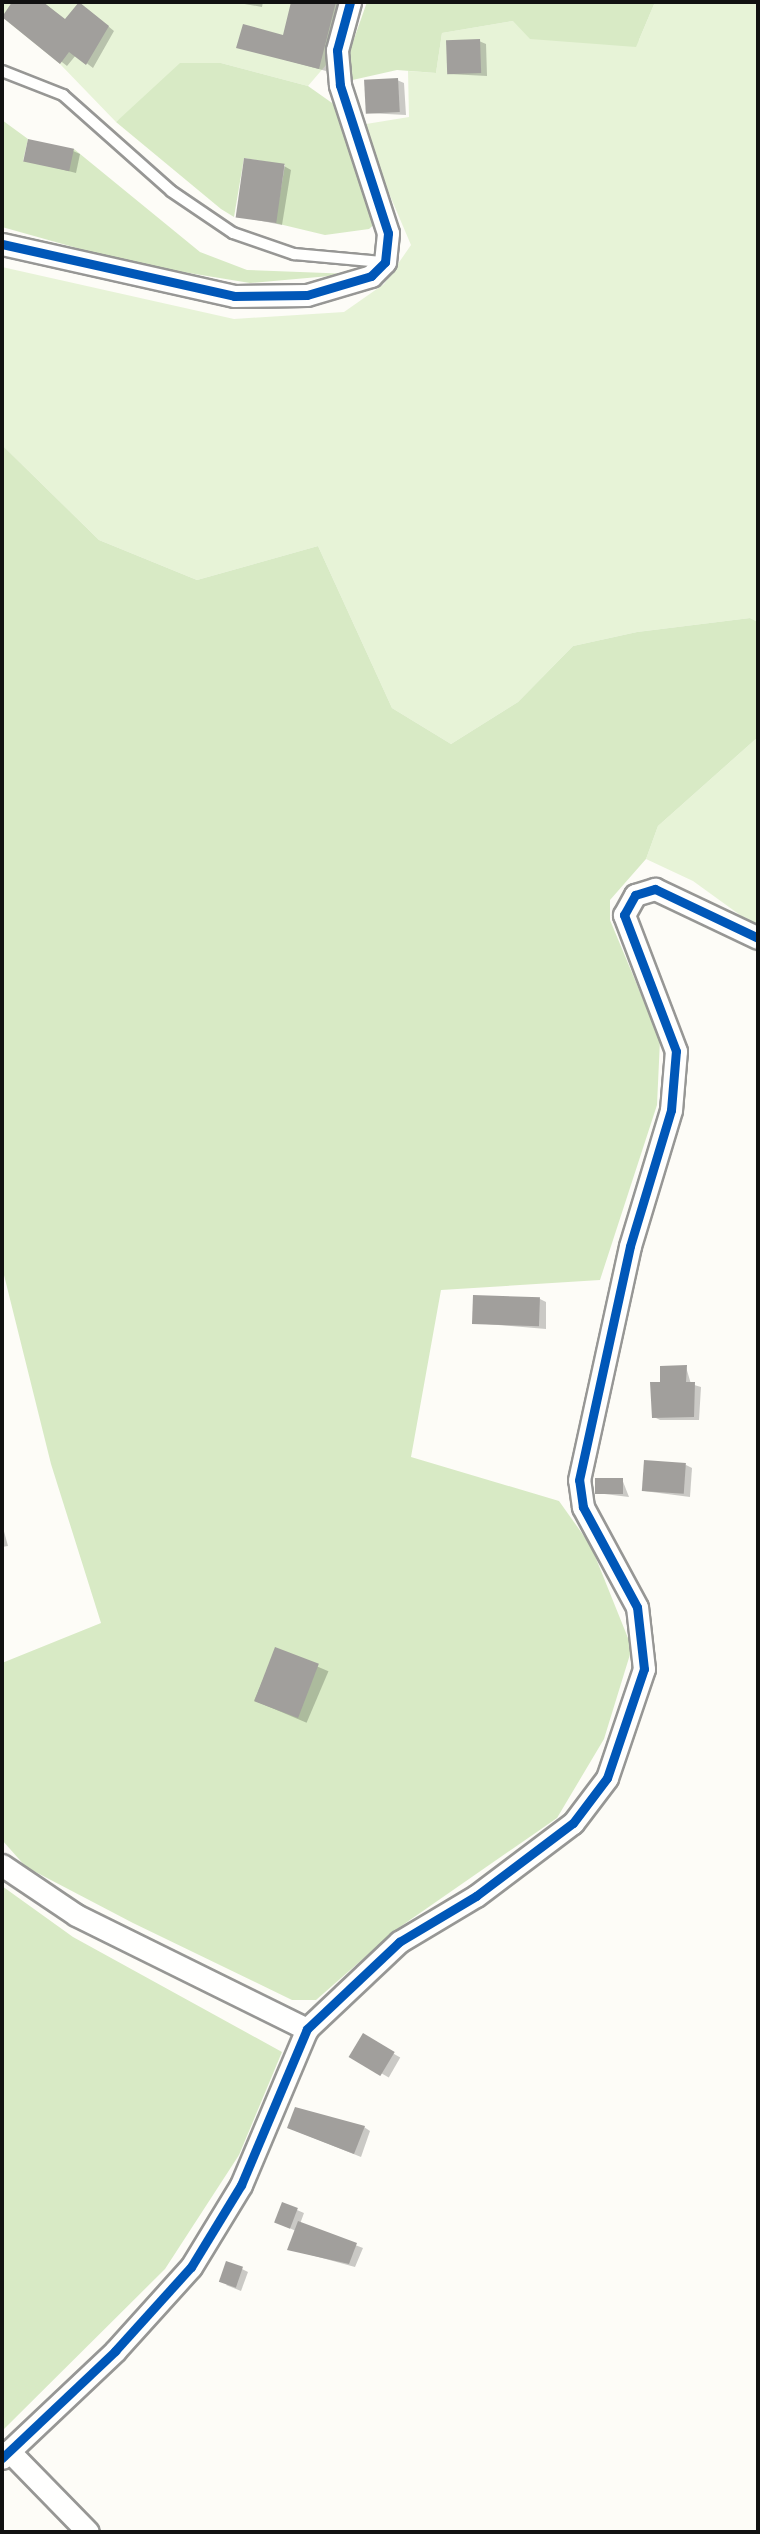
<!DOCTYPE html>
<html>
<head>
<meta charset="utf-8">
<style>
	body { margin:0 }
	#map { position:relative; width:760px; height:2534px; overflow:hidden; background:#fdfcf7; font-family:"IBM Plex Serif",serif }
	div>[style] { position:absolute }
	.green>* { inset:0; background:#e7f3d7 }
	.forest>* { inset:0; background:#d8eac5 }
	.shadow>* { inset:0; background:#0003; transform-origin:0 0 }
	.building>* { inset:0; background:#a19f9c; transform-origin:0 0 }
	.roads { filter:drop-shadow(2px 0 #979795) drop-shadow(-2px 0 #979795) drop-shadow(0 2px #979795) drop-shadow(0 -2px #979795) }
	.lane>* { height:10px; margin:-5px; padding:0 5px; transform-origin:5px; border-radius:5px; background:#fffffe }
	.street>* { height:21px; margin:-10.5px; padding:0 10.5px; transform-origin:10.5px; border-radius:10.5px; background:#fffffe }
	.cycleway>* { height:9px; margin:-4.5px; padding:0 4.5px; transform-origin:4.5px; border-radius:4.5px; background:#0057b8 }
	span { translate:-50% -50%; white-space:nowrap; text-align:center; line-height:1.15; -webkit-text-stroke:7px #fff; paint-order:stroke }
	.frame { position:absolute; inset:0; border:4px solid #111; pointer-events:none }
</style>
</head>
<body>
<div id="map">
	<div class="green">
		<div style="clip-path:polygon(2px 2px,344px 2px,326px 65px,308px 86px,221px 63px,144px 99px,116px 122px,60px 64px,2px 17px)"></div>
		<div style="clip-path:polygon(655px 2px,758px 2px,758px 622px,750px 618px,637px 632px,573px 646px,518px 702px,451px 744px,392px 708px,318px 546px,197px 580px,99px 540px,2px 445px,2px 267px,234px 319px,344px 312px,384px 284px,411px 245px,360px 125px,409px 117px,408px 71px,436px 73px,442px 33px,513px 21px,639px 40px)"></div>
		<div style="clip-path:polygon(758px 737px,758px 928px,693px 881px,646px 859px,658px 826px)"></div>
	</div>
	<div class="forest">
		<div style="clip-path:polygon(367px 2px,655px 2px,636px 47px,530px 39px,513px 21px,442px 33px,436px 73px,397px 70px,348px 81px,348px 56px)"></div>
		<div style="clip-path:polygon(180px 63px,221px 63px,308px 86px,342px 110px,379px 220px,369px 229px,325px 235px,275px 223px,285px 165px,244px 158px,234px 217px,221px 209px,116px 122px)"></div>
		<div style="clip-path:polygon(2px 120px,28px 139px,23px 161px,74px 149px,200px 252px,247px 270px,352px 274px,250px 283px,134px 264px,2px 227px)"></div>
		<div style="clip-path:polygon(2px 445px,99px 540px,197px 580px,318px 546px,392px 708px,451px 744px,518px 702px,573px 646px,637px 632px,750px 618px,758px 622px,758px 737px,658px 826px,646px 859px,610px 900px,610px 920px,660px 1040px,657px 1105px,600px 1280px,441px 1290px,411px 1457px,559px 1501px,591px 1546px,632px 1648px,604px 1739px,557px 1818px,397px 1929px,316px 2000px,292px 2000px,133px 1923px,26px 1867px,2px 1840px,2px 1663px,101px 1623px,51px 1464px,2px 1267px)"></div>
		<div style="clip-path:polygon(2px 1886px,73px 1937px,282px 2052px,239px 2155px,165px 2269px,2px 2431px)"></div>
	</div>
	<div class="shadow">
		<div style="clip-path:polygon(14px 2px,43px 2px,66px 21px,86px 8px,114px 31px,93px 68px,76px 55px,67px 66px,3px 16px)"></div>
		<div style="clip-path:polygon(233px 2px,263px 2px,262px 7px)"></div>
		<div style="clip-path:polygon(293px 2px,344px 2px,326px 71px,239px 47px,284px 37px)"></div>
		<div style="clip-path:polygon(479px 41px,486px 44px,487px 76px,449px 74px)"></div>
		<div style="clip-path:polygon(397px 80px,404px 83px,406px 115px,367px 113px)"></div>
		<div style="clip-path:polygon(73px 151px,80px 154px,76px 173px,25px 160px)"></div>
		<div style="clip-path:polygon(284px 166px,291px 170px,282px 225px,236px 216px)"></div>
		<div style="clip-path:polygon(540px 1299px,546px 1302px,546px 1329px,474px 1323px)"></div>
		<div style="clip-path:polygon(686px 1367px,691px 1384px,701px 1387px,699px 1420px,660px 1420px,654px 1417px)"></div>
		<div style="clip-path:polygon(686px 1465px,692px 1468px,690px 1497px,644px 1491px)"></div>
		<div style="clip-path:polygon(622px 1479px,629px 1497px,596px 1493px)"></div>
		<div style="clip-path:polygon(2px 1524px,8px 1546px,2px 1547px)"></div>
		<div style="left:276px;top:1649px;width:57px;height:56px;rotate:23deg"></div>
		<div style="left:363px;top:2036px;width:43px;height:23px;rotate:30deg"></div>
		<div style="clip-path:polygon(364px 2127px,370px 2131px,361px 2157px,296px 2131px)"></div>
		<div style="clip-path:polygon(283px 2204px,304px 2213px,300px 2224px,363px 2248px,355px 2267px,289px 2249px,296px 2231px,276px 2222px)"></div>
		<div style="clip-path:polygon(242px 2269px,248px 2272px,241px 2291px,226px 2285px)"></div>
	</div>
	<div class="building">
		<div style="clip-path:polygon(12px 2px,43px 2px,65px 19px,79px 2px,109px 26px,86px 65px,69px 52px,60px 64px,2px 17px)"></div>
		<div style="clip-path:polygon(291px 2px,336px 2px,319px 69px,236px 48px,243px 24px,283px 35px)"></div>
		<div style="left:480px;top:39px;width:34px;height:34px;rotate:88deg"></div>
		<div style="left:398px;top:78px;width:34px;height:34px;rotate:87deg"></div>
		<div style="left:28px;top:139px;width:47px;height:23px;rotate:12deg"></div>
		<div style="left:244px;top:158px;width:41px;height:60px;rotate:8deg"></div>
		<div style="left:473px;top:1295px;width:67px;height:29px;rotate:2deg"></div>
		<div style="clip-path:polygon(687px 1365px,686px 1382px,695px 1382px,694px 1417px,652px 1418px,650px 1382px,660px 1382px,660px 1366px)"></div>
		<div style="left:644px;top:1460px;width:42px;height:31px;rotate:4deg"></div>
		<div style="left:595px;top:1478px;width:28px;height:16px"></div>
		<div style="left:275px;top:1647px;width:47px;height:58px;rotate:21deg"></div>
		<div style="left:363px;top:2033px;width:37px;height:28px;rotate:31deg"></div>
		<div style="clip-path:polygon(295px 2107px,365px 2126px,354px 2154px,287px 2128px)"></div>
		<div style="left:282px;top:2202px;width:17px;height:22px;rotate:21deg"></div>
		<div style="clip-path:polygon(298px 2221px,357px 2243px,349px 2264px,287px 2250px)"></div>
		<div style="left:226px;top:2261px;width:18px;height:22px;rotate:19deg"></div>
	</div>
	<div class="roads">
		<div class="lane">
			<div style="left:2px;top:71px;width:66px;rotate:21.5deg"></div>
			<div style="left:63px;top:95px;width:144px;rotate:41.6deg"></div>
			<div style="left:171px;top:191px;width:75px;rotate:34.1deg"></div>
			<div style="left:233px;top:233px;width:65px;rotate:19deg"></div>
			<div style="left:294px;top:254px;width:88px;rotate:5.2deg"></div>
		</div>
		<div class="street">
			<div style="left:2px;top:244px;width:238px;rotate:12.6deg"></div>
			<div style="left:234px;top:296px;width:73px;rotate:-0.8deg"></div>
			<div style="left:307px;top:295px;width:67px;rotate:-16.5deg"></div>
			<div style="left:371px;top:276px;width:20px;rotate:-45deg"></div>
			<div style="left:385px;top:262px;width:29px;rotate:-84deg"></div>
			<div style="left:388px;top:233px;width:156px;rotate:-108deg"></div>
			<div style="left:340px;top:85px;width:35px;rotate:-95deg"></div>
			<div style="left:337px;top:50px;width:50px;rotate:-74.8deg"></div>
			<div style="left:2px;top:1865px;width:89px;rotate:34deg"></div>
			<div style="left:76px;top:1915px;width:258px;rotate:26.3deg"></div>
			<div style="left:9px;top:2451px;width:113px;rotate:45.7deg"></div>
			<div style="left:2px;top:2458px;width:156px;rotate:-43.4deg"></div>
			<div style="left:115px;top:2351px;width:113px;rotate:-47.9deg"></div>
			<div style="left:191px;top:2267px;width:96px;rotate:-58.6deg"></div>
			<div style="left:241px;top:2185px;width:169px;rotate:-67.1deg"></div>
			<div style="left:307px;top:2029px;width:127px;rotate:-43.4deg"></div>
			<div style="left:399px;top:1942px;width:90px;rotate:-30.9deg"></div>
			<div style="left:476px;top:1896px;width:121px;rotate:-37deg"></div>
			<div style="left:573px;top:1823px;width:56px;rotate:-52.9deg"></div>
			<div style="left:607px;top:1778px;width:115px;rotate:-71.3deg"></div>
			<div style="left:644px;top:1669px;width:62px;rotate:-96.4deg"></div>
			<div style="left:637px;top:1607px;width:114px;rotate:-118.4deg"></div>
			<div style="left:583px;top:1507px;width:27px;rotate:-98deg"></div>
			<div style="left:579px;top:1480px;width:239px;rotate:-77.7deg"></div>
			<div style="left:630px;top:1246px;width:142px;rotate:-73.2deg"></div>
			<div style="left:671px;top:1110px;width:59px;rotate:-85.2deg"></div>
			<div style="left:676px;top:1051px;width:146px;rotate:-110.9deg"></div>
			<div style="left:624px;top:915px;width:23px;rotate:-61deg"></div>
			<div style="left:635px;top:895px;width:21px;rotate:-17deg"></div>
			<div style="left:655px;top:889px;width:114px;rotate:25.4deg"></div>
		</div>
	</div>
	<div class="cycleway">
		<div style="left:2px;top:244px;width:238px;rotate:12.6deg"></div>
		<div style="left:234px;top:296px;width:73px;rotate:-0.8deg"></div>
		<div style="left:307px;top:295px;width:67px;rotate:-16.5deg"></div>
		<div style="left:371px;top:276px;width:20px;rotate:-45deg"></div>
		<div style="left:385px;top:262px;width:29px;rotate:-84deg"></div>
		<div style="left:388px;top:233px;width:156px;rotate:-108deg"></div>
		<div style="left:340px;top:85px;width:35px;rotate:-95deg"></div>
		<div style="left:337px;top:50px;width:50px;rotate:-74.8deg"></div>
		<div style="left:2px;top:2458px;width:156px;rotate:-43.4deg"></div>
		<div style="left:115px;top:2351px;width:113px;rotate:-47.9deg"></div>
		<div style="left:191px;top:2267px;width:96px;rotate:-58.6deg"></div>
		<div style="left:241px;top:2185px;width:169px;rotate:-67.1deg"></div>
		<div style="left:307px;top:2029px;width:127px;rotate:-43.4deg"></div>
		<div style="left:399px;top:1942px;width:90px;rotate:-30.9deg"></div>
		<div style="left:476px;top:1896px;width:121px;rotate:-37deg"></div>
		<div style="left:573px;top:1823px;width:56px;rotate:-52.9deg"></div>
		<div style="left:607px;top:1778px;width:115px;rotate:-71.3deg"></div>
		<div style="left:644px;top:1669px;width:62px;rotate:-96.4deg"></div>
		<div style="left:637px;top:1607px;width:114px;rotate:-118.4deg"></div>
		<div style="left:583px;top:1507px;width:27px;rotate:-98deg"></div>
		<div style="left:579px;top:1480px;width:239px;rotate:-77.7deg"></div>
		<div style="left:630px;top:1246px;width:142px;rotate:-73.2deg"></div>
		<div style="left:671px;top:1110px;width:59px;rotate:-85.2deg"></div>
		<div style="left:676px;top:1051px;width:146px;rotate:-110.9deg"></div>
		<div style="left:624px;top:915px;width:23px;rotate:-61deg"></div>
		<div style="left:635px;top:895px;width:21px;rotate:-17deg"></div>
		<div style="left:655px;top:889px;width:114px;rotate:25.4deg"></div>
	</div>
	<div class="frame"></div>
</div>
</body>
</html>
